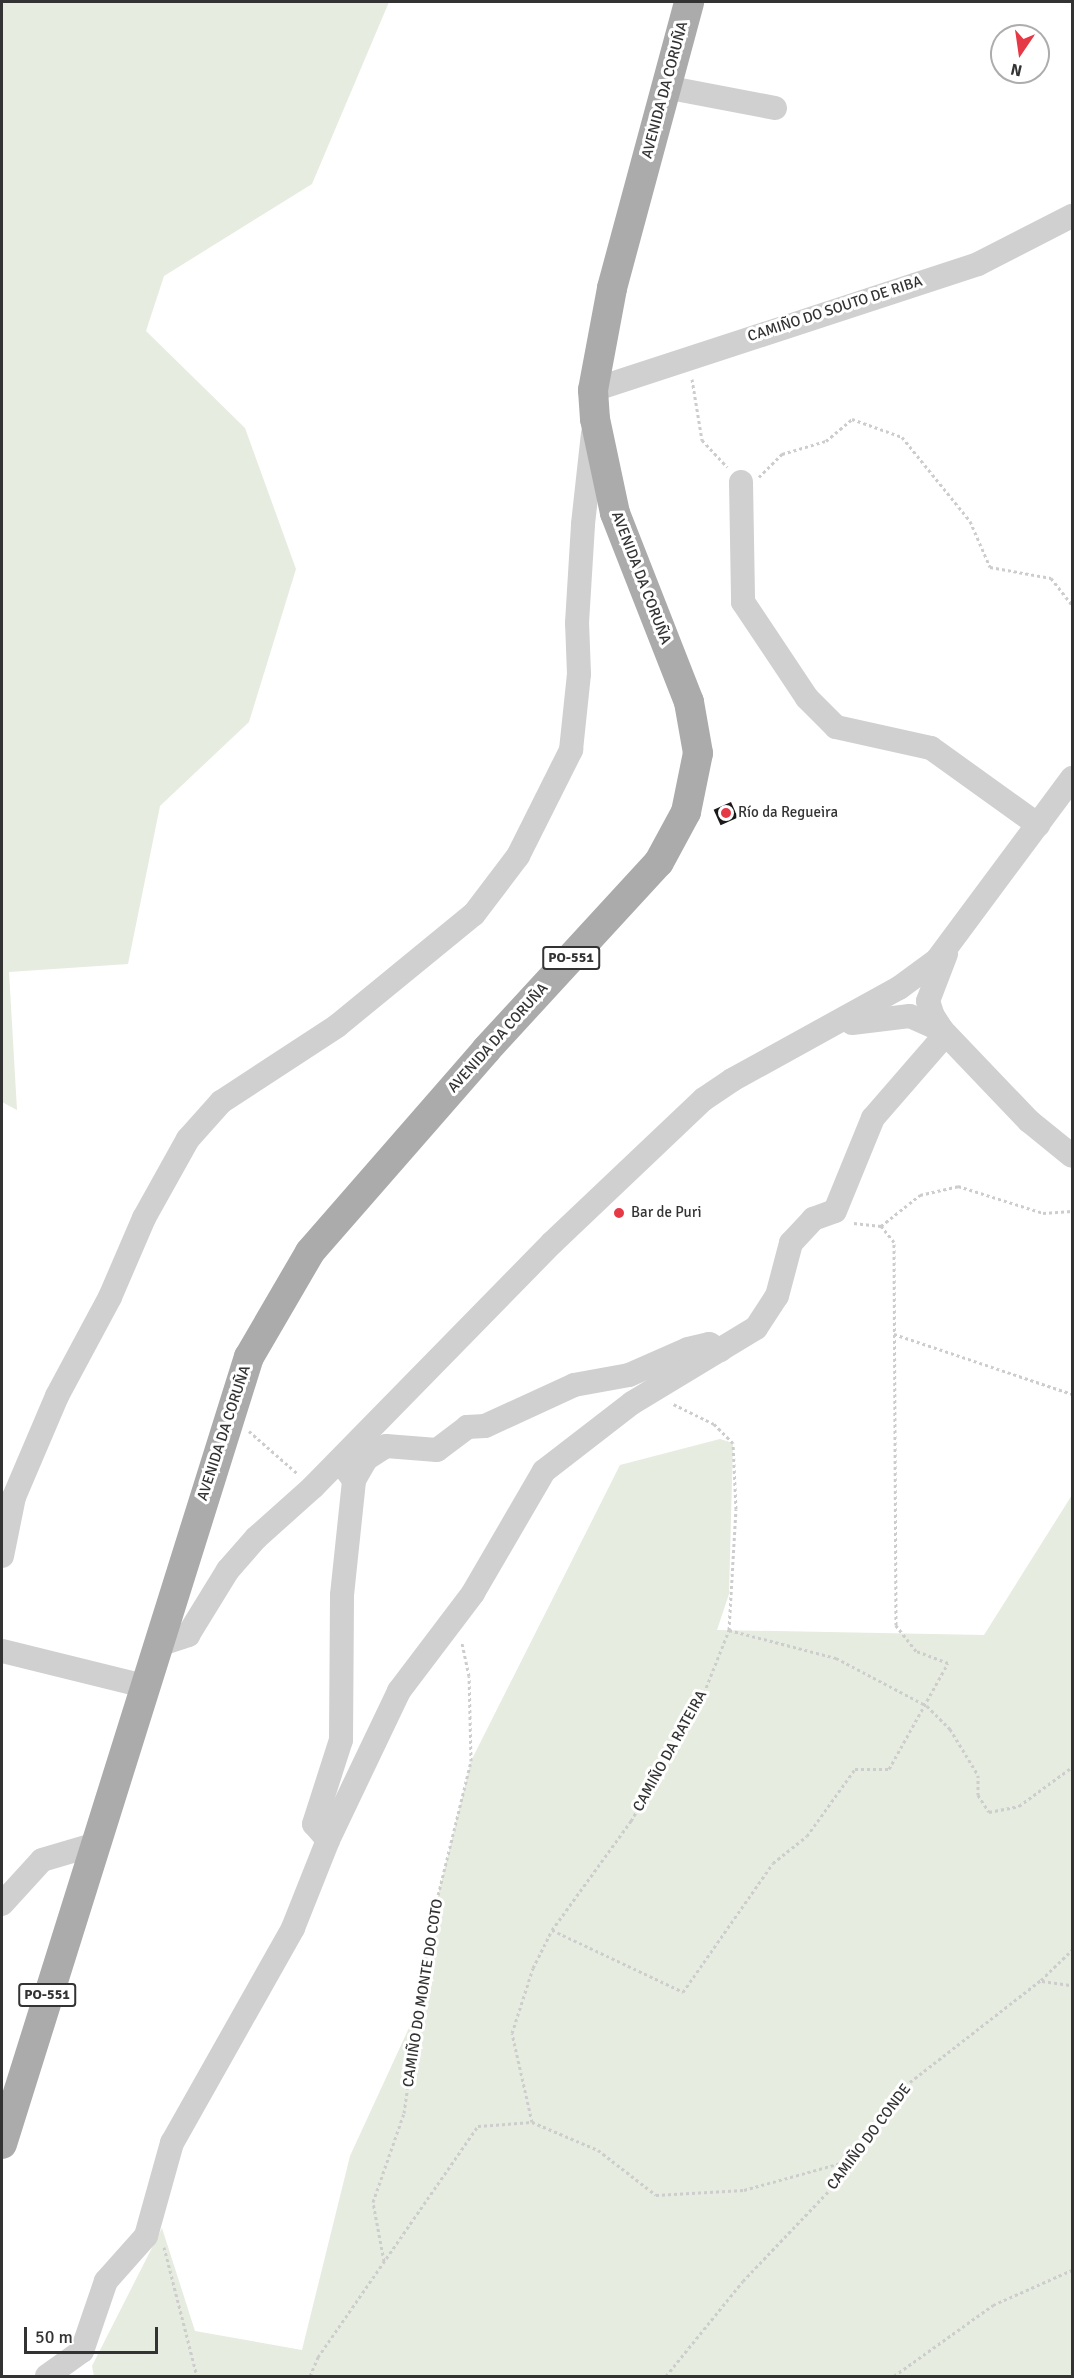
<!DOCTYPE html>
<html>
<head>
<meta charset="utf-8">
<style>
	body { margin:0 }
	#map { position:relative; width:1074px; height:2378px; overflow:hidden; background:#fff; font-family:Signika,sans-serif }
	div>[style] { position:absolute }
	.green>* { inset:0; background:#e6ecdf }
	.building>* { inset:0; background:#1a1a1a; transform-origin:0 0 }
	.path>* { height:3px; margin-top:-1.5px; transform-origin:0; background:repeating-linear-gradient(90deg,#cdcdcd 0 3px,transparent 0 6px) }
	.minor>* { height:24px; margin:-12px; padding:0 12px; transform-origin:12px; border-radius:12px; background:#d0d0d0 }
	.major>* { height:30px; margin:-15px; padding:0 15px; transform-origin:15px; border-radius:15px; background:#ababab }
	.dots>* { width:16px; height:16px; translate:-50% -50%; box-sizing:border-box; border:3px solid #fff; border-radius:50% }
	span { translate:-50% -50%; white-space:nowrap; text-align:center; line-height:1.15; -webkit-text-stroke:6px #fff; paint-order:stroke }
	.shield-label span { padding:2px 4px; background:#fff; border:2px solid; border-radius:4px; -webkit-text-stroke-width:0 }
	.shield-label { font-size:14px; color:#333; font-weight:700 }
	.street-label { font-size:15px; color:#333 }
	.poi-label { font-size:15px; color:#333 }
	.left { translate:0 -50%; text-align:left }
	.frame { position:absolute; inset:0; border:3px solid #333; pointer-events:none }
	.north { position:absolute; left:990px; top:24px; width:60px; height:60px; box-sizing:border-box; background:#fff; border:2px solid #adadad; border-radius:50%; rotate:193deg; font-size:16px; font-weight:700; line-height:24px; text-align:center; color:#333 }
	.north::after { content:''; display:block; margin:auto; width:21px; height:27px; background:#e63946; clip-path:polygon(50% 0,100% 100%,50% 72%,0 100%) }
	.scale { position:absolute; left:24px; top:2327px; width:134px; height:27px; box-sizing:border-box; border:3px solid #333; border-top:0; padding-left:8px; font-size:18px; line-height:21px; white-space:nowrap; color:#333; -webkit-text-stroke:4px #fff; paint-order:stroke }
</style>
</head>
<body>
<div id="map">
	<div class="green">
		<div style="clip-path:polygon(2px 2px,389px 2px,312px 184px,164px 276px,146px 331px,245px 428px,296px 569px,249px 722px,160px 806px,128px 964px,9px 972px,17px 1110px,2px 1102px)"></div>
		<div style="clip-path:polygon(720px 1439px,733px 1443px,729px 1594px,717px 1630px,984px 1635px,1072px 1495px,1072px 2376px,94px 2376px,92px 2366px,162px 2228px,195px 2331px,302px 2350px,350px 2156px,420px 2004px,431px 1924px,471px 1761px,620px 1465px)"></div>
	</div>
	<div class="building">
		<div style="left:731px;top:802px;width:17px;height:19px;rotate:66deg"></div>
	</div>
	<div class="path">
		<div style="left:692px;top:379px;width:62px;rotate:80.7deg"></div>
		<div style="left:702px;top:440px;width:37px;rotate:47deg"></div>
		<div style="left:759px;top:477px;width:33px;rotate:-45deg"></div>
		<div style="left:782px;top:454px;width:46px;rotate:-16.5deg"></div>
		<div style="left:826px;top:441px;width:34px;rotate:-40deg"></div>
		<div style="left:852px;top:419px;width:53px;rotate:19.8deg"></div>
		<div style="left:902px;top:437px;width:108px;rotate:51deg"></div>
		<div style="left:970px;top:521px;width:50px;rotate:66.5deg"></div>
		<div style="left:990px;top:567px;width:62px;rotate:10.2deg"></div>
		<div style="left:1051px;top:578px;width:34px;rotate:52deg"></div>
		<div style="left:881px;top:1226px;width:50px;rotate:-38.5deg"></div>
		<div style="left:920px;top:1195px;width:39px;rotate:-13deg"></div>
		<div style="left:958px;top:1186px;width:89px;rotate:17.6deg"></div>
		<div style="left:1043px;top:1213px;width:29px;rotate:-4deg"></div>
		<div style="left:894px;top:1334px;width:188px;rotate:18.6deg"></div>
		<div style="left:249px;top:1431px;width:65px;rotate:41.3deg"></div>
		<div style="left:729px;top:1630px;width:111px;rotate:14.7deg"></div>
		<div style="left:836px;top:1658px;width:103px;rotate:27.8deg"></div>
		<div style="left:927px;top:1706px;width:33px;rotate:45deg"></div>
		<div style="left:950px;top:1729px;width:54px;rotate:58.7deg"></div>
		<div style="left:978px;top:1775px;width:20px;rotate:90deg"></div>
		<div style="left:978px;top:1795px;width:20px;rotate:57deg"></div>
		<div style="left:989px;top:1812px;width:31px;rotate:-11deg"></div>
		<div style="left:1019px;top:1806px;width:66px;rotate:-36.3deg"></div>
		<div style="left:552px;top:1930px;width:145px;rotate:25.3deg"></div>
		<div style="left:683px;top:1992px;width:157px;rotate:-55.1deg"></div>
		<div style="left:773px;top:1863px;width:43px;rotate:-38.5deg"></div>
		<div style="left:807px;top:1836px;width:82px;rotate:-54.4deg"></div>
		<div style="left:855px;top:1769px;width:34px"></div>
		<div style="left:889px;top:1769px;width:121px;rotate:-60.9deg"></div>
		<div style="left:948px;top:1663px;width:34px;rotate:-159deg"></div>
		<div style="left:916px;top:1651px;width:33px;rotate:-128deg"></div>
		<div style="left:896px;top:1625px;width:383px;rotate:-90.3deg"></div>
		<div style="left:894px;top:1242px;width:21px;rotate:-129deg"></div>
		<div style="left:881px;top:1226px;width:30px;rotate:-174deg"></div>
		<div style="left:1042px;top:1981px;width:30px;rotate:8deg"></div>
		<div style="left:532px;top:2122px;width:91px;rotate:-102.7deg"></div>
		<div style="left:512px;top:2033px;width:68px;rotate:-72.1deg"></div>
		<div style="left:533px;top:1968px;width:42px;rotate:-63.4deg"></div>
		<div style="left:552px;top:1930px;width:135px;rotate:-54.1deg"></div>
		<div style="left:631px;top:1821px;width:147px;rotate:-60.3deg"></div>
		<div style="left:704px;top:1693px;width:68px;rotate:-68.4deg"></div>
		<div style="left:729px;top:1630px;width:121px;rotate:-86.7deg"></div>
		<div style="left:736px;top:1509px;width:66px;rotate:-92.6deg"></div>
		<div style="left:733px;top:1443px;width:27px;rotate:-135deg"></div>
		<div style="left:714px;top:1424px;width:48px;rotate:-154deg"></div>
		<div style="left:164px;top:2247px;width:133px;rotate:75.7deg"></div>
		<div style="left:384px;top:2261px;width:60px;rotate:-100.6deg"></div>
		<div style="left:373px;top:2202px;width:94px;rotate:-70.8deg"></div>
		<div style="left:404px;top:2113px;width:191px;rotate:-81.9deg"></div>
		<div style="left:431px;top:1924px;width:168px;rotate:-76.2deg"></div>
		<div style="left:471px;top:1761px;width:85px;rotate:-91.3deg"></div>
		<div style="left:469px;top:1676px;width:34px;rotate:-102deg"></div>
		<div style="left:310px;top:2376px;width:21px;rotate:-67deg"></div>
		<div style="left:318px;top:2357px;width:281px;rotate:-55.3deg"></div>
		<div style="left:478px;top:2126px;width:54px;rotate:-4.2deg"></div>
		<div style="left:532px;top:2122px;width:72px;rotate:23deg"></div>
		<div style="left:598px;top:2150px;width:73px;rotate:37.8deg"></div>
		<div style="left:656px;top:2195px;width:88px;rotate:-3.3deg"></div>
		<div style="left:744px;top:2190px;width:115px;rotate:-15.6deg"></div>
		<div style="left:666px;top:2376px;width:122px;rotate:-51deg"></div>
		<div style="left:743px;top:2281px;width:141px;rotate:-46.4deg"></div>
		<div style="left:840px;top:2179px;width:120px;rotate:-54.2deg"></div>
		<div style="left:910px;top:2082px;width:166px;rotate:-37.9deg"></div>
		<div style="left:1041px;top:1980px;width:43px;rotate:-44.1deg"></div>
		<div style="left:894px;top:2376px;width:122px;rotate:-35.6deg"></div>
		<div style="left:993px;top:2305px;width:86px;rotate:-23.9deg"></div>
	</div>
	<div class="minor">
		<div style="left:665px;top:87px;width:112px;rotate:10.8deg"></div>
		<div style="left:593px;top:390px;width:405px;rotate:-18.1deg"></div>
		<div style="left:978px;top:264px;width:106px;rotate:-27.1deg"></div>
		<div style="left:741px;top:482px;width:120px;rotate:89deg"></div>
		<div style="left:743px;top:602px;width:115px;rotate:56.3deg"></div>
		<div style="left:807px;top:698px;width:41px;rotate:45deg"></div>
		<div style="left:836px;top:727px;width:97px;rotate:12.5deg"></div>
		<div style="left:931px;top:748px;width:132px;rotate:35.7deg"></div>
		<div style="left:946px;top:954px;width:50px;rotate:111deg"></div>
		<div style="left:928px;top:1001px;width:16px;rotate:72deg"></div>
		<div style="left:933px;top:1016px;width:17px;rotate:57deg"></div>
		<div style="left:942px;top:1030px;width:126px;rotate:46.3deg"></div>
		<div style="left:1029px;top:1121px;width:55px;rotate:39.1deg"></div>
		<div style="left:852px;top:1023px;width:58px;rotate:-6.9deg"></div>
		<div style="left:910px;top:1016px;width:35px;rotate:24deg"></div>
		<div style="left:354px;top:1480px;width:24px;rotate:-60deg"></div>
		<div style="left:366px;top:1459px;width:24px;rotate:-33deg"></div>
		<div style="left:386px;top:1446px;width:51px;rotate:4.5deg"></div>
		<div style="left:437px;top:1450px;width:38px;rotate:-37deg"></div>
		<div style="left:467px;top:1427px;width:18px;rotate:-3deg"></div>
		<div style="left:485px;top:1426px;width:98px;rotate:-24.7deg"></div>
		<div style="left:574px;top:1385px;width:56px;rotate:-10.3deg"></div>
		<div style="left:629px;top:1375px;width:64px;rotate:-23.8deg"></div>
		<div style="left:688px;top:1349px;width:22px;rotate:-13deg"></div>
		<div style="left:709px;top:1344px;width:13px;rotate:29deg"></div>
		<div style="left:2px;top:1556px;width:60px;rotate:-78.5deg"></div>
		<div style="left:14px;top:1497px;width:110px;rotate:-66.9deg"></div>
		<div style="left:57px;top:1396px;width:112px;rotate:-61.8deg"></div>
		<div style="left:110px;top:1297px;width:86px;rotate:-66.7deg"></div>
		<div style="left:144px;top:1218px;width:90px;rotate:-60.9deg"></div>
		<div style="left:188px;top:1139px;width:50px;rotate:-48.3deg"></div>
		<div style="left:221px;top:1102px;width:139px;rotate:-33.2deg"></div>
		<div style="left:337px;top:1026px;width:177px;rotate:-39.3deg"></div>
		<div style="left:474px;top:914px;width:73px;rotate:-52.8deg"></div>
		<div style="left:518px;top:856px;width:119px;rotate:-63.4deg"></div>
		<div style="left:571px;top:750px;width:76px;rotate:-84deg"></div>
		<div style="left:579px;top:674px;width:51px;rotate:-92.2deg"></div>
		<div style="left:577px;top:623px;width:99px;rotate:-86.5deg"></div>
		<div style="left:583px;top:524px;width:91px;rotate:-83.7deg"></div>
		<div style="left:158px;top:1645px;width:32px;rotate:-18deg"></div>
		<div style="left:188px;top:1635px;width:76px;rotate:-58.4deg"></div>
		<div style="left:228px;top:1570px;width:43px;rotate:-48.8deg"></div>
		<div style="left:256px;top:1538px;width:76px;rotate:-41.8deg"></div>
		<div style="left:313px;top:1487px;width:342px;rotate:-45.6deg"></div>
		<div style="left:552px;top:1243px;width:209px;rotate:-43.5deg"></div>
		<div style="left:704px;top:1099px;width:34px;rotate:-34deg"></div>
		<div style="left:732px;top:1080px;width:191px;rotate:-28.9deg"></div>
		<div style="left:899px;top:988px;width:47px;rotate:-36.4deg"></div>
		<div style="left:937px;top:960px;width:227px;rotate:-53.4deg"></div>
		<div style="left:2px;top:1651px;width:147px;rotate:13.8deg"></div>
		<div style="left:328px;top:1840px;width:21px;rotate:-131deg"></div>
		<div style="left:314px;top:1824px;width:88px;rotate:-72.2deg"></div>
		<div style="left:341px;top:1740px;width:145px;rotate:-89.6deg"></div>
		<div style="left:342px;top:1595px;width:116px;rotate:-84deg"></div>
		<div style="left:354px;top:1480px;width:15px;rotate:-127deg"></div>
		<div style="left:2px;top:1904px;width:59px;rotate:-47.7deg"></div>
		<div style="left:42px;top:1860px;width:53px;rotate:-16.4deg"></div>
		<div style="left:47px;top:2376px;width:43px;rotate:-35.5deg"></div>
		<div style="left:82px;top:2351px;width:74px;rotate:-71.1deg"></div>
		<div style="left:106px;top:2281px;width:60px;rotate:-48.4deg"></div>
		<div style="left:146px;top:2236px;width:97px;rotate:-74.4deg"></div>
		<div style="left:172px;top:2143px;width:247px;rotate:-60.6deg"></div>
		<div style="left:293px;top:1928px;width:95px;rotate:-68.3deg"></div>
		<div style="left:328px;top:1840px;width:165px;rotate:-64.5deg"></div>
		<div style="left:399px;top:1691px;width:123px;rotate:-52.9deg"></div>
		<div style="left:473px;top:1593px;width:141px;rotate:-59.8deg"></div>
		<div style="left:544px;top:1471px;width:111px;rotate:-37.7deg"></div>
		<div style="left:632px;top:1403px;width:145px;rotate:-31.2deg"></div>
		<div style="left:756px;top:1328px;width:38px;rotate:-57deg"></div>
		<div style="left:777px;top:1296px;width:55px;rotate:-75.2deg"></div>
		<div style="left:791px;top:1243px;width:33px;rotate:-47deg"></div>
		<div style="left:813px;top:1219px;width:23px;rotate:-20deg"></div>
		<div style="left:835px;top:1211px;width:100px;rotate:-67.8deg"></div>
		<div style="left:873px;top:1118px;width:111px;rotate:-49deg"></div>
	</div>
	<div class="major">
		<div style="left:2px;top:2144px;width:825px;rotate:-72.58deg"></div>
		<div style="left:249px;top:1357px;width:121px;rotate:-59.8deg"></div>
		<div style="left:310px;top:1252px;width:268px;rotate:-48.9deg"></div>
		<div style="left:486px;top:1050px;width:255px;rotate:-47.4deg"></div>
		<div style="left:659px;top:862px;width:57px;rotate:-61.6deg"></div>
		<div style="left:686px;top:812px;width:60px;rotate:-78.5deg"></div>
		<div style="left:698px;top:753px;width:52px;rotate:-100deg"></div>
		<div style="left:689px;top:702px;width:203px;rotate:-111.4deg"></div>
		<div style="left:615px;top:513px;width:96px;rotate:-102deg"></div>
		<div style="left:595px;top:419px;width:29px;rotate:-94deg"></div>
		<div style="left:593px;top:390px;width:104px;rotate:-79.4deg"></div>
		<div style="left:612px;top:288px;width:296px;rotate:-74.9deg"></div>
	</div>
	<div class="dots">
		<div style="left:726px;top:813px;background:#e63946"></div>
		<div style="left:619px;top:1213px;background:#e63946"></div>
	</div>
	<div class="shield-label">
		<span style="left:571px;top:958px">PO-551</span>
		<span style="left:47px;top:1995px">PO-551</span>
	</div>
	<div class="street-label">
		<span style="left:665px;top:90px;rotate:-75deg">AVENIDA DA CORUÑA</span>
		<span style="left:835px;top:309px;rotate:-18deg">CAMIÑO DO SOUTO DE RIBA</span>
		<span style="left:641px;top:578px;rotate:69deg">AVENIDA DA CORUÑA</span>
		<span style="left:498px;top:1038px;rotate:-48deg">AVENIDA DA CORUÑA</span>
		<span style="left:224px;top:1433px;rotate:-72deg">AVENIDA DA CORUÑA</span>
		<span style="left:670px;top:1751px;rotate:-61deg">CAMIÑO DA RATEIRA</span>
		<span style="left:423px;top:1993px;rotate:-81deg">CAMIÑO DO MONTE DO COTO</span>
		<span style="left:869px;top:2137px;rotate:-53deg">CAMIÑO DO CONDE</span>
	</div>
	<div class="poi-label">
		<span class="left" style="left:738px;top:813px">Río da Regueira</span>
		<span class="left" style="left:631px;top:1213px">Bar de Puri</span>
	</div>
	<div class="frame"></div>
	<div class="north">N</div>
	<div class="scale">50 m</div>
</div>
</body>
</html>
